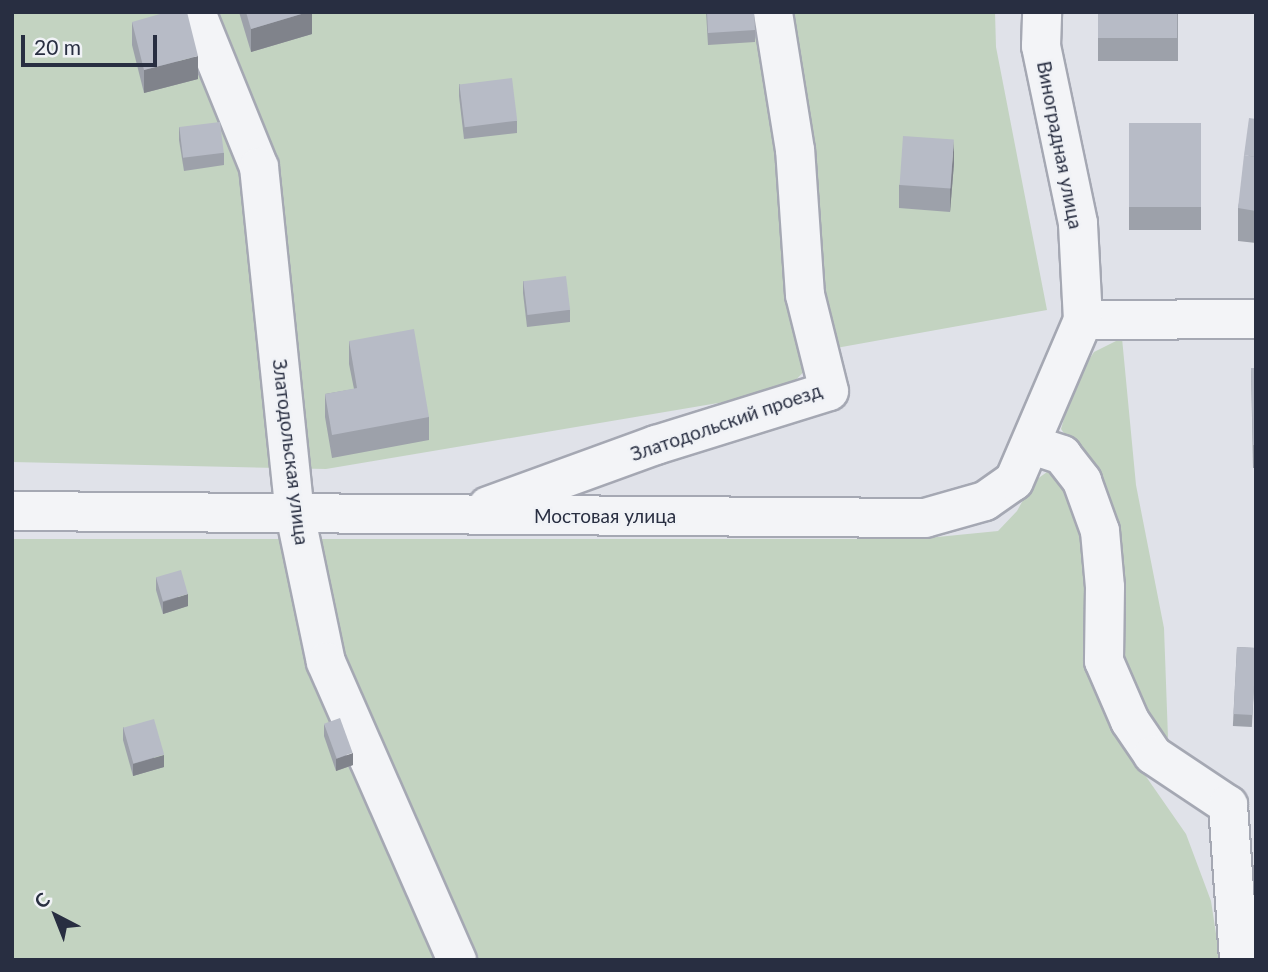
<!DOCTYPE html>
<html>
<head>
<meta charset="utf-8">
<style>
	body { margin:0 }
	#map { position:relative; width:1268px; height:972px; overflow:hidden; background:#e0e2e9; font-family:Lato,sans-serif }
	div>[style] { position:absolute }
	.green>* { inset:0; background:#c3d3c1 }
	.roads { filter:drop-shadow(2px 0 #a5a8b3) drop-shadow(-2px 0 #a5a8b3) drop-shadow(0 2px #a5a8b3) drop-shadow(0 -2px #a5a8b3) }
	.minor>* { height:38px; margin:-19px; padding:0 19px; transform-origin:19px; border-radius:19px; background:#f3f4f7 }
	.wall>* { inset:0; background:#9da1aa; transform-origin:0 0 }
	.shaded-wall>* { inset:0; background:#80838b }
	.building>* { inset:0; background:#b7bbc6; transform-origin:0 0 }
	span { translate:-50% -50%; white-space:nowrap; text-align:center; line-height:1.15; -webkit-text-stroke:5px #f0f2f6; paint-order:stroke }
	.street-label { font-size:19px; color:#282e41 }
	.frame { position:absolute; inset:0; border:14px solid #282e41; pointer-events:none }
	.north { position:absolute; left:21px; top:881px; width:70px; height:70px; -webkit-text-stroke:5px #f0f2f6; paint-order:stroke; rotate:318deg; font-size:19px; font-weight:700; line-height:28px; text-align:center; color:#282e41 }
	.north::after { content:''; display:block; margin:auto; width:24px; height:32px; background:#282e41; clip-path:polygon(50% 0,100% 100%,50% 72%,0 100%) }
	.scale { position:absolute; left:21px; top:35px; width:136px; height:32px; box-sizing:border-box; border:4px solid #282e41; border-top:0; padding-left:9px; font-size:21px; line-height:24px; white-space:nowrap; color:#282e41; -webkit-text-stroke:5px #f0f2f6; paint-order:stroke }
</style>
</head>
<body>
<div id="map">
	<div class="green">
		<div style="clip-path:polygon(12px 12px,995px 12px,996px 47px,1047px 310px,825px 350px,784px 392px,326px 469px,12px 462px)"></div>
		<div style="clip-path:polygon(1122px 338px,1136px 485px,1164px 628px,1168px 738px,1146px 716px,1115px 653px,1071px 443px,1061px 429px,1075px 381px,1094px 352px)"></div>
		<div style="clip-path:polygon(1047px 472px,1065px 478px,1090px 528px,1092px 660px,1113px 729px,1186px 834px,1211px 901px,1220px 960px,12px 960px,12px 539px,917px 539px,998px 531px,1017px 511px,1033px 482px)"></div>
	</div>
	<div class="roads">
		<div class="minor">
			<div style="left:196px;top:12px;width:167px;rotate:67.9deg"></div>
			<div style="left:259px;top:167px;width:349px;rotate:84.1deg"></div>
			<div style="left:295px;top:514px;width:151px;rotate:78.2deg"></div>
			<div style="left:326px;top:662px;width:326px;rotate:66.3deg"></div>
			<div style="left:1083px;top:320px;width:173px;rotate:-0.3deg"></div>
			<div style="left:1032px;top:445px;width:32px;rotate:18deg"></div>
			<div style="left:1062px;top:455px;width:33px;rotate:52deg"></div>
			<div style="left:1082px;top:481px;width:53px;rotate:70.2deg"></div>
			<div style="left:1100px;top:531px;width:56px;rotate:84.9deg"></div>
			<div style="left:1105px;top:587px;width:74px;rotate:90.8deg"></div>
			<div style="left:1104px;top:661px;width:65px;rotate:66.6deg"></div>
			<div style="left:1130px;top:721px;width:41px;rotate:55.9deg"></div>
			<div style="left:1153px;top:755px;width:90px;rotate:33.7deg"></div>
			<div style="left:488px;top:506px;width:179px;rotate:-20deg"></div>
			<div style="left:656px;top:445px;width:181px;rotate:-17.3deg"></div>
			<div style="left:829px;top:391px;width:99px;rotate:-104deg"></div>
			<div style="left:805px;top:295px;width:145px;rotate:-93.9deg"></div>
			<div style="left:795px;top:150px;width:140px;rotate:-99.1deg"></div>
			<div style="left:12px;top:511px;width:913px;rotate:0.44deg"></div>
			<div style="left:925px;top:518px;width:62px;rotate:-15.8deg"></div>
			<div style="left:985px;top:501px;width:35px;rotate:-35deg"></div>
			<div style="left:1014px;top:481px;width:175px;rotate:-66.8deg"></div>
			<div style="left:1083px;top:320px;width:97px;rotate:-93deg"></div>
			<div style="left:1078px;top:223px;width:181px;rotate:-101.8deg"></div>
			<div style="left:1041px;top:46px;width:34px;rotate:-88deg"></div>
			<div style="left:1228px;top:805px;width:155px;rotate:85.9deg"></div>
		</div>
	</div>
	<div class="wall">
		<div style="clip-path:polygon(239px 12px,312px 12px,312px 34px,251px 52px)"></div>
		<div style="clip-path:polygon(706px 12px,755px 30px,755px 42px,708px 45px)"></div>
		<div style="left:1098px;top:12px;width:80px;height:49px"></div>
		<div style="clip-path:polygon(132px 22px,198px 79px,144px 93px,132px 45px)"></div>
		<div style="clip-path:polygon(459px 84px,517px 121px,517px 133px,464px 139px,459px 96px)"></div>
		<div style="clip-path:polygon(1256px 119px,1256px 243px,1238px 241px,1238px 208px)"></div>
		<div style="left:1129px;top:123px;width:72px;height:107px"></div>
		<div style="clip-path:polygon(179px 127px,224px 153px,224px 165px,184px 171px,179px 140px)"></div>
		<div style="clip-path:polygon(954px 163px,950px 212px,899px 208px,899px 185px)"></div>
		<div style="clip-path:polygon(523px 281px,570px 310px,570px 322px,527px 327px,523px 293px)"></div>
		<div style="clip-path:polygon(349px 341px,429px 417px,429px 440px,332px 458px,325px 417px,325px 394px,354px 389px,349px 364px)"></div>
		<div style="clip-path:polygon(1251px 368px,1256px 368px,1256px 468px,1253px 468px)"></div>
		<div style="clip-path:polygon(156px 577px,188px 606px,163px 614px,156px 590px)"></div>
		<div style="left:1237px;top:647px;width:19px;height:79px;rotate:3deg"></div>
		<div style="clip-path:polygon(324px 724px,353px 765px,336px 771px,324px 736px)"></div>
		<div style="clip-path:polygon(123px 727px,164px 767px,133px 776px,123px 740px)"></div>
	</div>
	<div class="shaded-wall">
		<div style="clip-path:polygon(308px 12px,312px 12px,312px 34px,251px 52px,251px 29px)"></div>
		<div style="clip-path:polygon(198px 56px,198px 79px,144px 93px,144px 70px)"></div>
		<div style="clip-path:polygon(954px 140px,954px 163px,950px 212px,950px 189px)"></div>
		<div style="clip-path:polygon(188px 594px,188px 606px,163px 614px,163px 602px)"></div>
		<div style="clip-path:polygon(353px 753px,353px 765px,336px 771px,336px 759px)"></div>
		<div style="clip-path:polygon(164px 755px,164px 767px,133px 776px,133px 764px)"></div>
	</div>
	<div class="building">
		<div style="clip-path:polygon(167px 12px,187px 12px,198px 56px,144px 70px,132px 22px)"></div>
		<div style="clip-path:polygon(246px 12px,308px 12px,251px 29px)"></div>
		<div style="clip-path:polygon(707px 12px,754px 12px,755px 30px,708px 33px)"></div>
		<div style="left:1098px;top:12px;width:79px;height:26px"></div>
		<div style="left:512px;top:78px;width:43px;height:53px;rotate:83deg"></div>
		<div style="clip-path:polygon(1249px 118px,1256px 119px,1256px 157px,1244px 155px)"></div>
		<div style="left:220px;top:122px;width:31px;height:41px;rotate:83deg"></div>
		<div style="left:1129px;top:123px;width:72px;height:84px"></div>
		<div style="left:903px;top:136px;width:51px;height:49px;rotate:4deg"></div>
		<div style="clip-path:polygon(1244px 155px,1256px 157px,1256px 211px,1238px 208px)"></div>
		<div style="left:566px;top:276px;width:34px;height:43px;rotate:83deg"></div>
		<div style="clip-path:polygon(414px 329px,429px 417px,332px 435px,325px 394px,357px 388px,349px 341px)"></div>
		<div style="clip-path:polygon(1251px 368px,1256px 368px,1256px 445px,1253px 445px)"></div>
		<div style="left:181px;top:570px;width:25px;height:26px;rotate:74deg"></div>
		<div style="left:1237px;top:647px;width:19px;height:67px;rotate:3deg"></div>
		<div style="left:340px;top:718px;width:37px;height:17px;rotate:70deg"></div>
		<div style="left:154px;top:719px;width:37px;height:32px;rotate:74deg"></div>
	</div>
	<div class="street-label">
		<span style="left:1060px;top:145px;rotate:79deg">Виноградная улица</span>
		<span style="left:726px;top:422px;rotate:-19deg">Златодольский проезд</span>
		<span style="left:291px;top:452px;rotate:83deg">Златодольская улица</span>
		<span style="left:605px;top:516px">Мостовая улица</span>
	</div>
	<div class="frame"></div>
	<div class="north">С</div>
	<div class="scale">20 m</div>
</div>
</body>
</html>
